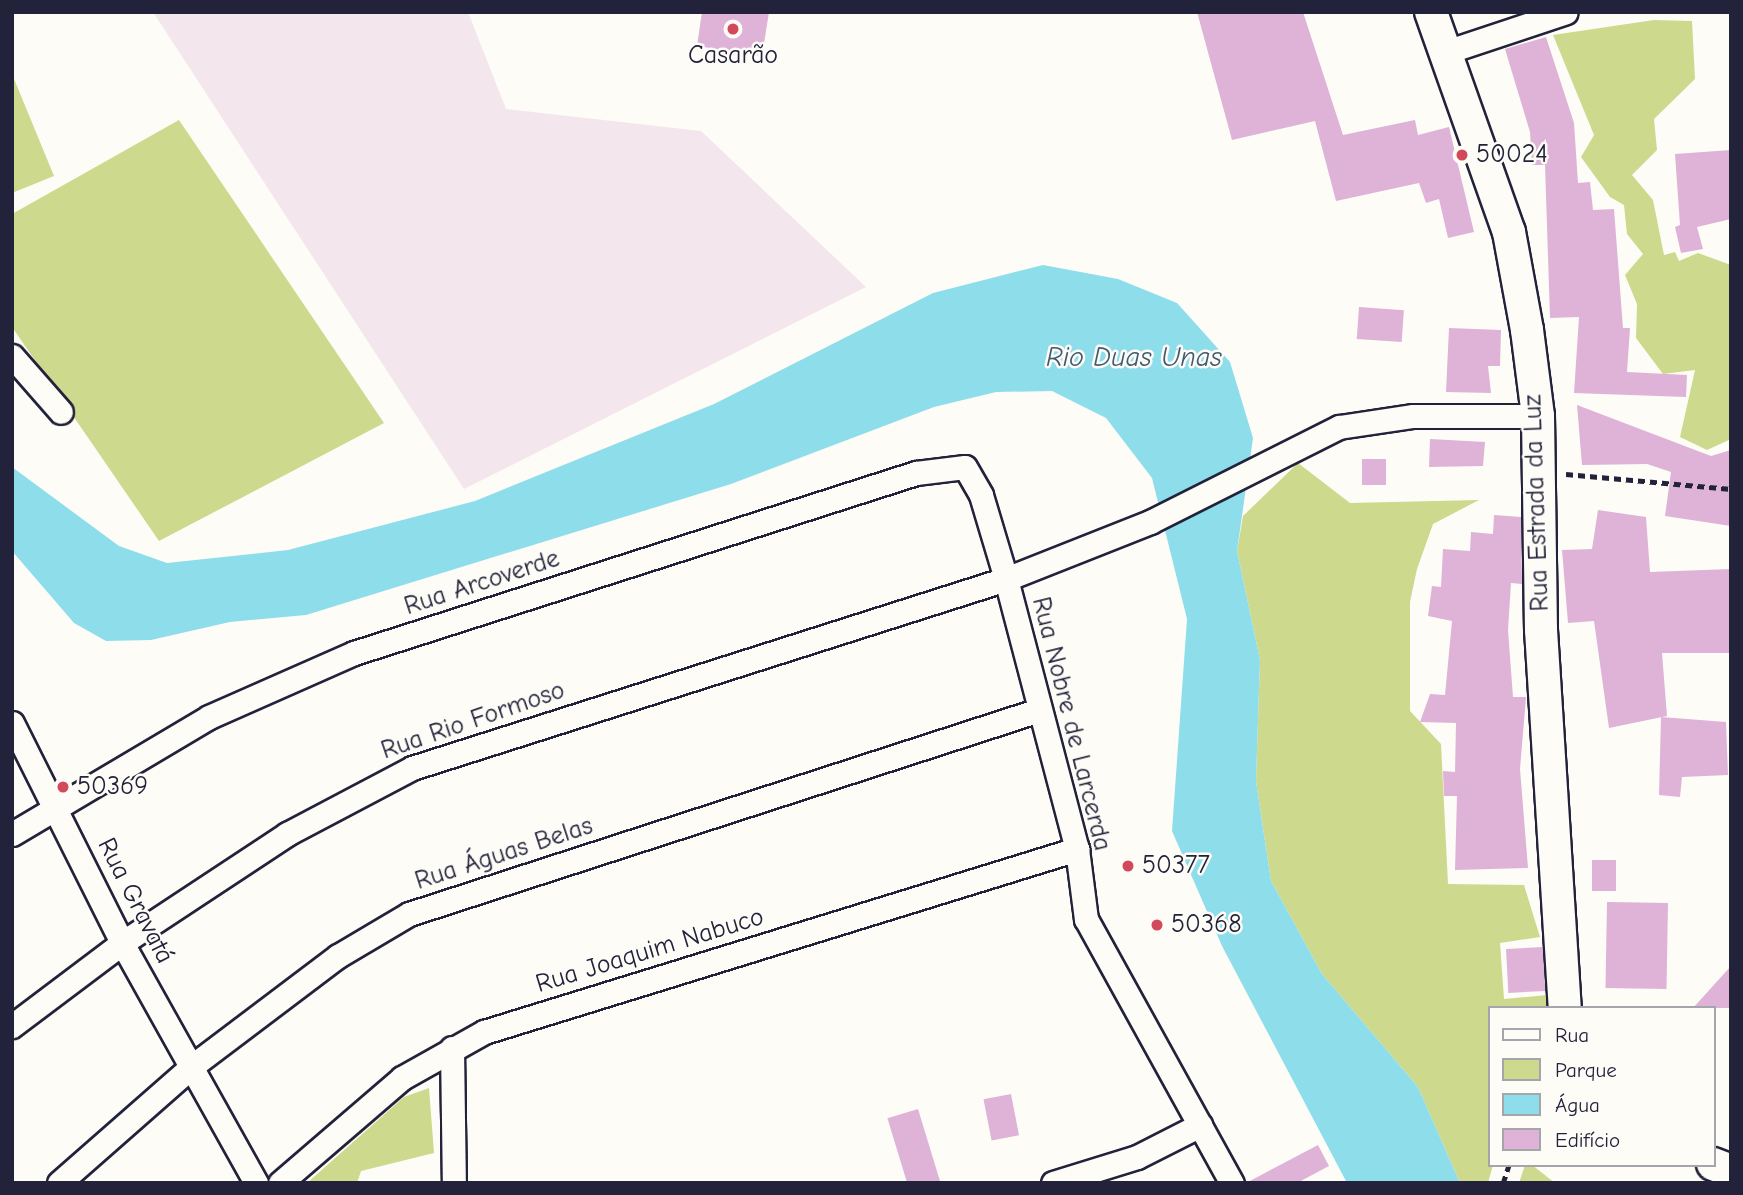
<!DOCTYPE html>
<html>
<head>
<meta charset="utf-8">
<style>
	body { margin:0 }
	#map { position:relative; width:1743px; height:1195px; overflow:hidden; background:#fdfcf7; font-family:"Comic Neue",sans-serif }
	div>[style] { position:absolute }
	.built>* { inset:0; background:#f4e6ed }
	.green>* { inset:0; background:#cdd98c }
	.water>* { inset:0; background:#8eddeb }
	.building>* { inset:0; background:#deb3d7; transform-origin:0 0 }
	.path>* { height:4.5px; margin-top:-2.25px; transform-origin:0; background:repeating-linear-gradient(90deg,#22223b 0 7px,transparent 0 12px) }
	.roads { filter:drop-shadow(2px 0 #22223b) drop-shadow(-2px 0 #22223b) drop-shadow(0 2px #22223b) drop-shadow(0 -2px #22223b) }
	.minor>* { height:23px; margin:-11.5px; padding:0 11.5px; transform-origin:11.5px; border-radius:11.5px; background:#fdfcf7 }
	.secondary>* { height:32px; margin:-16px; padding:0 16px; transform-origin:16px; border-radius:16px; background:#fdfcf7 }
	.dots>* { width:19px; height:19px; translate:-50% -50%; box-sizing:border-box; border:4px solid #fdfcf7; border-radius:50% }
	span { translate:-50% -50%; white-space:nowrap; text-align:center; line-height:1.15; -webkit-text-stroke:5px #fdfcf7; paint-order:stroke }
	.poi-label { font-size:26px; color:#22223b }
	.left { translate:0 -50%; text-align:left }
	.street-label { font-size:26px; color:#22223b }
	.water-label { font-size:28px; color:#425a70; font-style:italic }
	.frame { position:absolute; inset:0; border:14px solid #22223b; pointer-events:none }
	.legend { position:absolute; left:1488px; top:1006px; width:228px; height:161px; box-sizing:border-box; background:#fdfcf7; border:2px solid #a5a5ac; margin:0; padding:9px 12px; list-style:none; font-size:21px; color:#22223b }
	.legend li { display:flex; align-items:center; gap:14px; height:35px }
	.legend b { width:35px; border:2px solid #a5a5ac }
</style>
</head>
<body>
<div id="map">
	<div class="built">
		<div style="clip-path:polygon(153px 12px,468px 12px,506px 109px,701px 131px,866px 287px,464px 489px)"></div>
	</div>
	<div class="green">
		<div style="clip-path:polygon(1654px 20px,1692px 21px,1695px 79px,1654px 119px,1657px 150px,1632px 175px,1653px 200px,1664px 255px,1675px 252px,1679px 261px,1698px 253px,1731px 265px,1731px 439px,1707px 450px,1680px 437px,1695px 370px,1663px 374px,1636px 338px,1637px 304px,1625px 275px,1643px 254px,1627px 234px,1624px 205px,1610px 197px,1581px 157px,1594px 135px,1553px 35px)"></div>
		<div style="clip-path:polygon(12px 74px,54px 176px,12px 193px)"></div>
		<div style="clip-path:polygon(179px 120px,384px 423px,159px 541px,12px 327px,12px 214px)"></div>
		<div style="clip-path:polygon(1298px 463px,1350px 503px,1479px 500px,1433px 524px,1417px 569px,1410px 602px,1410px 711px,1441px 744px,1448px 884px,1524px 885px,1540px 937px,1500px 943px,1504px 999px,1547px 995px,1555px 1008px,1489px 1008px,1493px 1165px,1488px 1183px,1460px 1183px,1418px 1087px,1322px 974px,1271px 881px,1256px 781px,1260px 660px,1237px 551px,1243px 516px)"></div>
		<div style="clip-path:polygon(429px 1088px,434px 1153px,361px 1171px,357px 1183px,307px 1183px,404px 1097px)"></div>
		<div style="clip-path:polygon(1525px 1165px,1532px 1165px,1555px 1183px,1519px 1183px)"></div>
	</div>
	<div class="water">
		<div style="clip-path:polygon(1043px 265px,1118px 279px,1177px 303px,1230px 362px,1253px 438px,1237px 551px,1260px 660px,1256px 781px,1271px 881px,1322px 974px,1418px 1087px,1460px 1183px,1347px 1183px,1222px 946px,1172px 831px,1187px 619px,1152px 478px,1106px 418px,1052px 391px,996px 392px,934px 407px,731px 484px,306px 615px,230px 622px,151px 640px,106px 641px,74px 623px,12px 551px,12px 467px,119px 546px,167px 563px,288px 550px,475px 501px,714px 404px,933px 293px)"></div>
	</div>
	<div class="building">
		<div style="clip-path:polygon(702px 12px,769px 12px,762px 56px,697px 46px)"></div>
		<div style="clip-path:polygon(1197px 12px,1303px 12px,1343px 135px,1415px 120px,1418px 135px,1449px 127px,1474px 232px,1448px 238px,1439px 199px,1426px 203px,1419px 183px,1336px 201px,1315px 121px,1232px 140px)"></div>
		<div style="clip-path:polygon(1546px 37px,1574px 123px,1578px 183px,1590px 182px,1593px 210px,1614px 209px,1623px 328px,1630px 328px,1627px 372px,1687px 375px,1686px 397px,1574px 393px,1579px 317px,1550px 318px,1545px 165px,1532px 165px,1530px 132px,1505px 49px)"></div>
		<div style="clip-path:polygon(1731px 150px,1731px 219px,1697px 227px,1703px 249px,1681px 253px,1675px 227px,1680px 225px,1675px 154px)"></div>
		<div style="left:1359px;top:307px;width:45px;height:32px;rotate:4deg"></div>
		<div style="clip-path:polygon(1449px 328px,1501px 330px,1500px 366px,1488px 366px,1491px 393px,1446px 392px)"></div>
		<div style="clip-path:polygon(1577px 405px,1711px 456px,1731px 450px,1731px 526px,1665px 516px,1671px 472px,1647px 464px,1582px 465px)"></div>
		<div style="clip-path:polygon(1430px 439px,1485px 442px,1483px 466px,1429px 467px)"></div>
		<div style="left:1362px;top:459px;width:24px;height:26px"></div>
		<div style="clip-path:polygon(1598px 510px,1646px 517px,1650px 572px,1731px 569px,1731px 653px,1662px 653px,1667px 716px,1609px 728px,1594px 621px,1568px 623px,1562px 550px,1592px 549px)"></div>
		<div style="clip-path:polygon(1494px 515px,1521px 517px,1522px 584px,1511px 583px,1508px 630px,1513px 697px,1526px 697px,1520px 769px,1528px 868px,1455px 870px,1457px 796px,1444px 796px,1443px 771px,1455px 772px,1456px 723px,1420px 722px,1430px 694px,1445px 695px,1452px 621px,1428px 616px,1432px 586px,1441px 587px,1443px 549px,1470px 551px,1471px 532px,1493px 534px)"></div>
		<div style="clip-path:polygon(1661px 717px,1726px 722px,1728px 775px,1682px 777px,1680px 797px,1659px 795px)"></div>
		<div style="left:1592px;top:860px;width:24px;height:31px"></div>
		<div style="left:1607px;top:902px;width:61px;height:86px;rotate:1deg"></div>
		<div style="left:1543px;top:947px;width:44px;height:37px;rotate:87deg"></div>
		<div style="clip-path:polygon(1731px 966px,1731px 1008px,1693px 1008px)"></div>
		<div style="left:1011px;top:1094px;width:42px;height:28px;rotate:79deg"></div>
		<div style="left:918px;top:1109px;width:77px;height:32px;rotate:73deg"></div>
		<div style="clip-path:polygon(1318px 1145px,1329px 1166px,1297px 1183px,1246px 1183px)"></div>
	</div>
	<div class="path">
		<div style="left:1566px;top:474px;width:166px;rotate:5.2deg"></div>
		<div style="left:1503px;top:1183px;width:19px;rotate:-72deg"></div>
	</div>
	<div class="roads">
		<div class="minor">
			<div style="left:1446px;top:52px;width:126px;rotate:-18.4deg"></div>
			<div style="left:12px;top:356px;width:74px;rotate:48.8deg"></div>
			<div style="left:12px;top:723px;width:246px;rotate:63.4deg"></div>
			<div style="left:122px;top:943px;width:275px;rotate:60.8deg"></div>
			<div style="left:12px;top:834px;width:229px;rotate:-30.7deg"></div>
			<div style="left:209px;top:717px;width:158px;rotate:-23.8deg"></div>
			<div style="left:354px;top:653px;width:590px;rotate:-17.76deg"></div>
			<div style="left:916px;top:473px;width:49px;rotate:-7deg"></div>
			<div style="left:965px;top:467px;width:32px;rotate:60deg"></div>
			<div style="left:981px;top:495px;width:88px;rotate:73.4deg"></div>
			<div style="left:1006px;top:579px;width:279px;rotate:75.3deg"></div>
			<div style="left:1077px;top:849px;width:71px;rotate:82.7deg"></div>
			<div style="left:1086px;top:919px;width:302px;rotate:61.1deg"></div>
			<div style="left:12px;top:1026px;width:138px;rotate:-37deg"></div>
			<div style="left:122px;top:943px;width:198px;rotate:-33.4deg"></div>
			<div style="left:287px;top:834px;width:141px;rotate:-27.8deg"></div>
			<div style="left:412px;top:768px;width:623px;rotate:-17.65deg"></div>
			<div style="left:1006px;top:579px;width:155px;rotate:-21.6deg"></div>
			<div style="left:1150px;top:522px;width:212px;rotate:-26.7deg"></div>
			<div style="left:1339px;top:427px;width:75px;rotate:-8.5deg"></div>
			<div style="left:1413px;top:416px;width:125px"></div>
			<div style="left:452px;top:1048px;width:135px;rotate:89.2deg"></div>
			<div style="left:59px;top:1183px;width:176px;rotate:-41.3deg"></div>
			<div style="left:191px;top:1067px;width:184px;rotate:-37.1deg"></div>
			<div style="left:338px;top:956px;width:82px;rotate:-30.6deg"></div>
			<div style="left:409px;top:914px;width:659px;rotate:-17.94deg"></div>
			<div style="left:280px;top:1183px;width:161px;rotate:-40.7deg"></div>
			<div style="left:402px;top:1078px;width:94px;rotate:-29.3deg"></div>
			<div style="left:484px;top:1032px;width:621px;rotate:-17.15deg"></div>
			<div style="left:1053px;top:1183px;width:88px;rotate:-17.2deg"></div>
			<div style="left:1137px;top:1157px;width:71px;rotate:-26.9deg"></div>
		</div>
		<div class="secondary">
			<div style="left:1431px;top:12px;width:233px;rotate:70.5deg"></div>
			<div style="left:1509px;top:232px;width:100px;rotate:79.6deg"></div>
			<div style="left:1527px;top:330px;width:87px;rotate:82.7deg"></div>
			<div style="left:1538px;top:416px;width:214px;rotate:89.2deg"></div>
			<div style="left:1541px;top:630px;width:379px;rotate:86.4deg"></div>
			<div style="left:1713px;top:1164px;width:19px;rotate:21deg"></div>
		</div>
	</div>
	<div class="dots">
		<div style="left:733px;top:29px;background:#d1495b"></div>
		<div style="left:1462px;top:155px;background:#d1495b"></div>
		<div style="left:63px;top:787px;background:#d1495b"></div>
		<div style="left:1128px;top:866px;background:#d1495b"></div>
		<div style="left:1157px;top:925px;background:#d1495b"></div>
	</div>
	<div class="poi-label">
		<span style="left:733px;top:56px">Casarão</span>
		<span class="left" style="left:1476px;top:155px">50024</span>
		<span class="left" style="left:77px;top:787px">50369</span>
		<span class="left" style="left:1142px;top:866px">50377</span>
		<span class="left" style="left:1171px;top:925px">50368</span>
	</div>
	<div class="street-label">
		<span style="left:1537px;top:503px;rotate:-92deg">Rua Estrada da Luz</span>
		<span style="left:482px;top:583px;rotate:-18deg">Rua Arcoverde</span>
		<span style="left:473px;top:721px;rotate:-19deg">Rua Rio Formoso</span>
		<span style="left:1071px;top:724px;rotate:76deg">Rua Nobre de Larcerda</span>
		<span style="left:504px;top:854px;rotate:-18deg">Rua Águas Belas</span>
		<span style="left:135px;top:901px;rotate:63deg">Rua Gravatá</span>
		<span style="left:650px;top:951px;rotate:-17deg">Rua Joaquim Nabuco</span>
	</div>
	<div class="water-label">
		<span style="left:1134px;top:357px">Rio Duas Unas</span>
	</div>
	<div class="frame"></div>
	<ul class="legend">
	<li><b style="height:9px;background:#fdfcf7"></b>Rua</li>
	<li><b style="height:19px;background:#cdd98c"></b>Parque</li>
	<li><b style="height:19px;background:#8eddeb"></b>Água</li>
	<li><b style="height:19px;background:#deb3d7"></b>Edifício</li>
	</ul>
</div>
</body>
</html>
